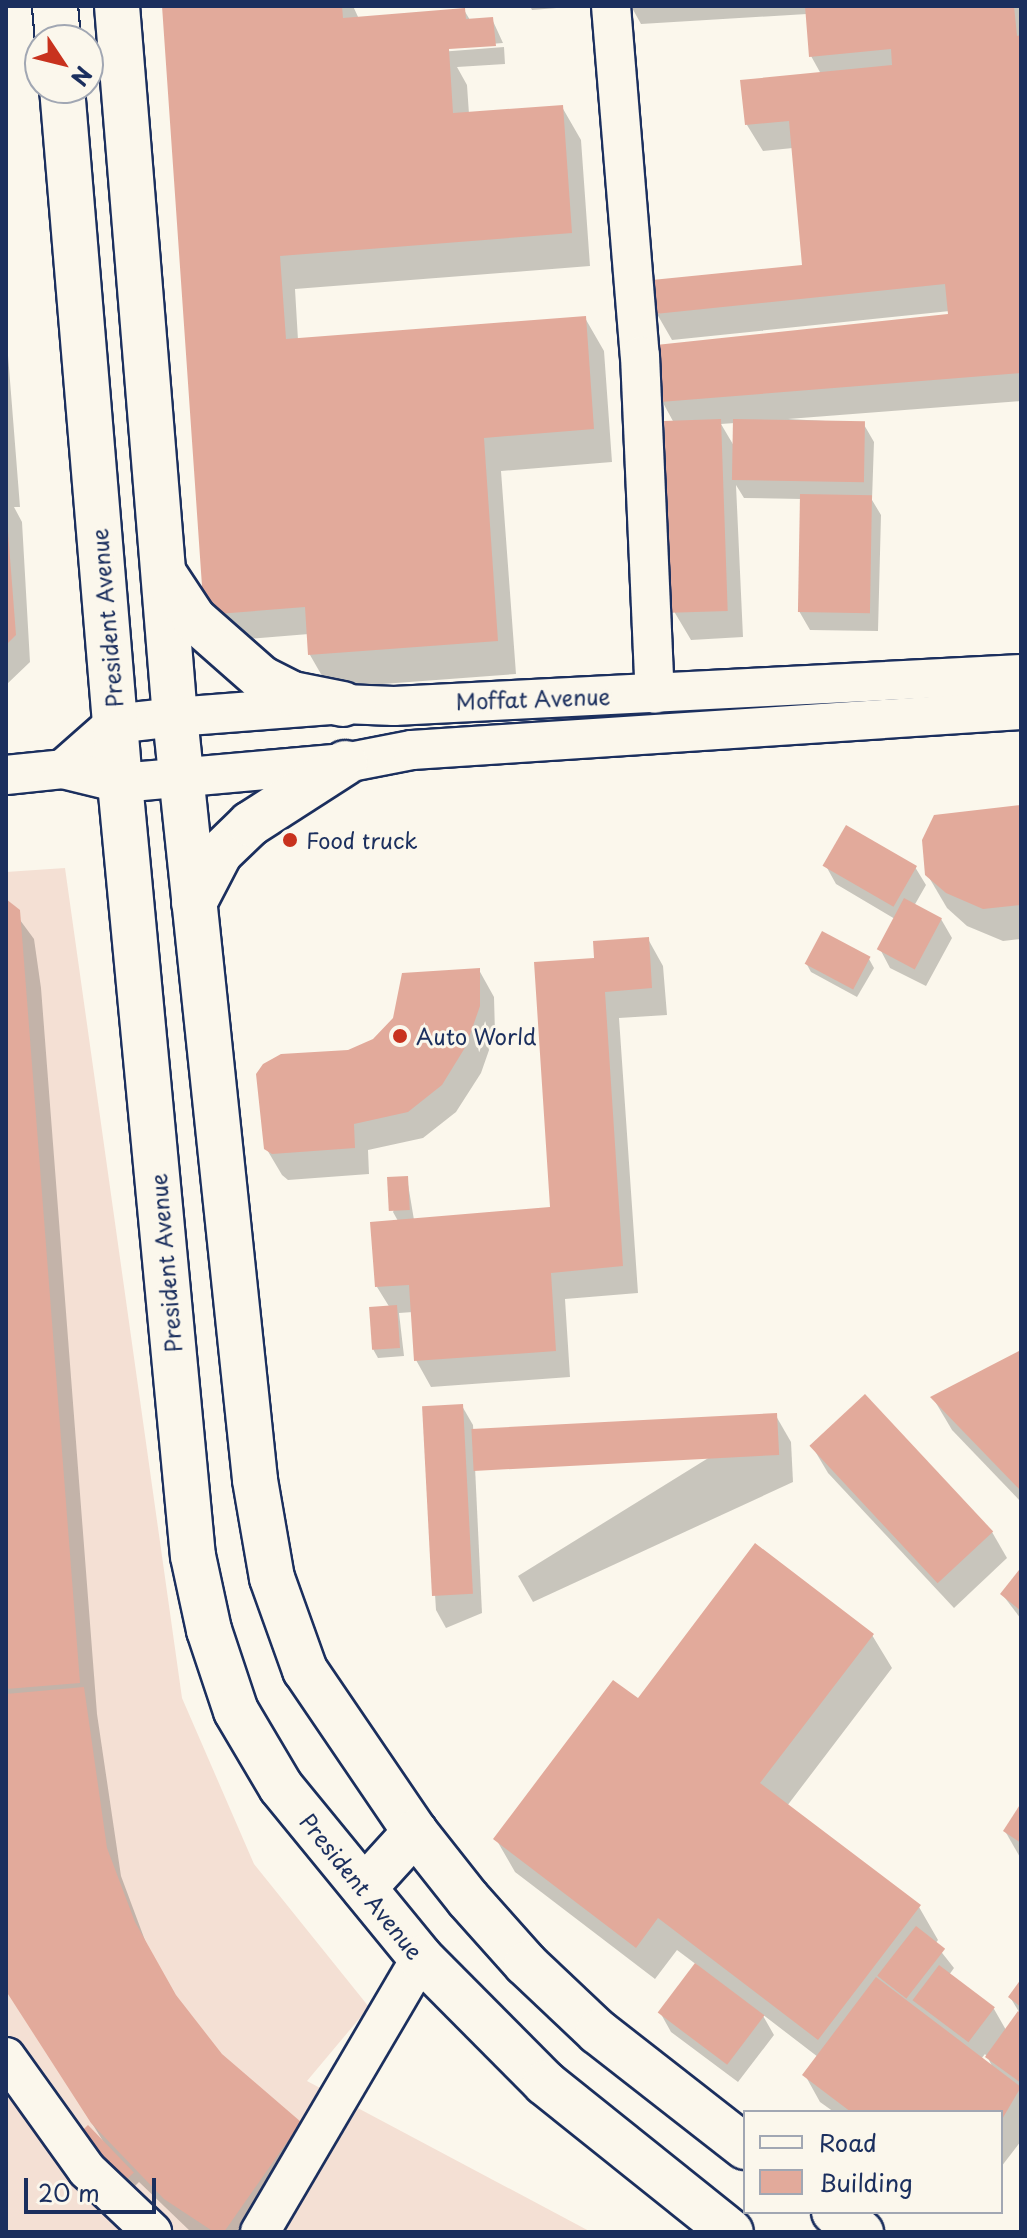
<!DOCTYPE html>
<html>
<head>
<meta charset="utf-8">
<style>
	body { margin:0 }
	#map { position:relative; width:1027px; height:2238px; overflow:hidden; background:#fbf7ec; font-family:"Playpen Sans",sans-serif }
	div>[style] { position:absolute }
	.built>* { inset:0; background:#f4e0d4 }
	.shadow>* { inset:0; background:#0003 }
	.building>* { inset:0; background:#e2aa9b; transform-origin:0 0 }
	.roads { filter:drop-shadow(2px 0 #1b2f5e) drop-shadow(-2px 0 #1b2f5e) drop-shadow(0 2px #1b2f5e) drop-shadow(0 -2px #1b2f5e) }
	.minor>* { height:38px; margin:-19px; padding:0 19px; transform-origin:19px; border-radius:19px; background:#fbf7ec }
	.secondary>* { height:44px; margin:-22px; padding:0 22px; transform-origin:22px; border-radius:22px; background:#fbf7ec }
	.dots>* { width:22px; height:22px; translate:-50% -50%; box-sizing:border-box; border:4px solid #fbf7ec; border-radius:50% }
	span { translate:-50% -50%; white-space:nowrap; text-align:center; line-height:1.15; -webkit-text-stroke:6px #fbf7ec; paint-order:stroke }
	.street-label { font-size:22px; color:#1b2f5e }
	.poi-label { font-size:22px; color:#1b2f5e }
	.left { translate:0 -50%; text-align:left }
	.frame { position:absolute; inset:0; border:8px solid #1b2f5e; pointer-events:none }
	.legend { position:absolute; left:743px; top:2110px; width:260px; height:104px; box-sizing:border-box; background:#fbf7ec; border:2px solid #a1a7b3; margin:0; padding:10px 14px; list-style:none; font-size:24px; color:#1b2f5e }
	.legend li { display:flex; align-items:center; gap:16px; height:40px }
	.legend b { width:40px; border:2px solid #a1a7b3 }
	.north { position:absolute; left:24px; top:24px; width:80px; height:80px; box-sizing:border-box; background:#fbf7ec; border:2px solid #a1a7b3; border-radius:50%; rotate:125deg; font-size:22px; font-weight:700; line-height:32px; text-align:center; color:#1b2f5e }
	.north::after { content:''; display:block; margin:auto; width:28px; height:36px; background:#c8321e; clip-path:polygon(50% 0,100% 100%,50% 72%,0 100%) }
	.scale { position:absolute; left:24px; top:2178px; width:132px; height:36px; box-sizing:border-box; border:4px solid #1b2f5e; border-top:0; padding-left:10px; font-size:24px; line-height:28px; white-space:nowrap; color:#1b2f5e; -webkit-text-stroke:6px #fbf7ec; paint-order:stroke }
</style>
</head>
<body>
<div id="map">
	<div class="built">
		<div style="clip-path:polygon(65px 868px,182px 1698px,254px 1864px,369px 2007px,307px 2081px,591px 2232px,6px 2232px,6px 872px)"></div>
	</div>
	<div class="shadow">
		<div style="clip-path:polygon(164px 6px,353px 6px,359px 19px,464px 10px,470px 20px,492px 19px,503px 43px,361px 54px,361px 58px,504px 47px,505px 64px,457px 67px,467px 85px,469px 114px,562px 107px,581px 140px,590px 266px,295px 289px,298px 340px,585px 318px,604px 351px,612px 462px,501px 471px,516px 674px,329px 688px,310px 655px,309px 634px,221px 641px)"></div>
		<div style="clip-path:polygon(530px 6px,569px 6px,569px 7px,532px 10px)"></div>
		<div style="clip-path:polygon(evenodd,631px 6px,1021px 6px,1021px 401px,788px 419px,863px 423px,874px 442px,872px 500px,881px 515px,878px 631px,810px 630px,799px 611px,802px 499px,744px 498px,736px 485px,743px 637px,691px 640px,675px 613px,674px 423px,662px 401px,951px 316px,950px 311px,672px 340px,657px 314px,806px 267px,793px 148px,763px 151px,747px 125px,743px 82px,821px 74px,811px 56px,807px 14px,641px 24px,631px 6px,735px 423px,734px 446px,721px 424px,735px 423px)"></div>
		<div style="clip-path:polygon(6px 330px,20px 507px,14px 507px,22px 522px,30px 662px,6px 685px)"></div>
		<div style="clip-path:polygon(1021px 807px,1021px 939px,1003px 941px,967px 926px,947px 908px,927px 874px)"></div>
		<div style="clip-path:polygon(826px 866px,915px 867px,926px 885px,914px 906px,941px 919px,952px 938px,926px 986px,890px 968px,880px 949px,895px 919px,836px 884px)"></div>
		<div style="clip-path:polygon(6px 901px,34px 939px,41px 988px,97px 1714px,121px 1876px,149px 1951px,175px 1997px,220px 2056px,300px 2124px,315px 2150px,258px 2232px,191px 2232px,139px 2182px,125px 2196px,103px 2141px,6px 1987px)"></div>
		<div style="clip-path:polygon(648px 939px,663px 966px,667px 1015px,619px 1018px,638px 1293px,565px 1299px,570px 1377px,431px 1387px,416px 1360px,413px 1312px,399px 1313px,404px 1356px,378px 1358px,373px 1349px,390px 1308px,377px 1287px,398px 1221px,393px 1212px,407px 1178px,414px 1220px,552px 1209px,596px 960px)"></div>
		<div style="clip-path:polygon(869px 959px,874px 968px,857px 997px,811px 972px,806px 963px)"></div>
		<div style="clip-path:polygon(479px 970px,494px 997px,495px 1033px,481px 1073px,456px 1112px,423px 1138px,368px 1150px,369px 1174px,288px 1180px,282px 1175px,266px 1148px,348px 1052px,374px 1040px)"></div>
		<div style="clip-path:polygon(1021px 1352px,1021px 1502px,952px 1430px,933px 1398px)"></div>
		<div style="clip-path:polygon(462px 1406px,473px 1425px,482px 1613px,446px 1628px,436px 1610px,424px 1409px)"></div>
		<div style="clip-path:polygon(776px 1416px,791px 1442px,793px 1482px,533px 1602px,518px 1576px)"></div>
		<div style="clip-path:polygon(812px 1446px,992px 1532px,1007px 1558px,954px 1608px,828px 1473px)"></div>
		<div style="clip-path:polygon(1021px 1575px,1021px 1619px,1002px 1594px)"></div>
		<div style="clip-path:polygon(evenodd,872px 1635px,892px 1668px,787px 1806px,919px 1907px,938px 1940px,935px 1944px,954px 1968px,949px 1975px,994px 2009px,1006px 2030px,1019px 2012px,1010px 1997px,1021px 1983px,1021px 2141px,1001px 2167px,1001px 2112px,834px 2112px,820px 2102px,805px 2075px,818px 2057px,762px 2014px,774px 2035px,738px 2082px,671px 2032px,661px 2014px,697px 1965px,677px 1950px,655px 1979px,515px 1872px,496px 1839px,638px 1701px,872px 1635px,985px 2054px,988px 2058px,994px 2070px,981px 2059px,985px 2054px)"></div>
		<div style="clip-path:polygon(1021px 1806px,1021px 1859px,1005px 1831px)"></div>
	</div>
	<div class="building">
		<div style="clip-path:polygon(162px 6px,342px 6px,343px 18px,465px 8px,466px 19px,493px 17px,496px 46px,449px 49px,453px 113px,563px 105px,572px 233px,280px 256px,286px 339px,586px 316px,594px 429px,484px 438px,498px 641px,308px 655px,305px 607px,204px 615px)"></div>
		<div style="clip-path:polygon(805px 6px,1014px 6px,1017px 36px,1021px 35px,1021px 373px,660px 402px,656px 345px,948px 314px,945px 284px,655px 314px,652px 280px,802px 265px,789px 121px,745px 125px,740px 80px,892px 65px,891px 49px,809px 57px)"></div>
		<div style="left:721px;top:419px;width:192px;height:57px;rotate:88deg"></div>
		<div style="left:733px;top:419px;width:132px;height:61px;rotate:1deg"></div>
		<div style="left:800px;top:494px;width:72px;height:118px;rotate:1deg"></div>
		<div style="clip-path:polygon(6px 506px,16px 635px,6px 645px)"></div>
		<div style="clip-path:polygon(1021px 805px,1021px 905px,983px 909px,946px 893px,925px 875px,922px 840px,934px 815px)"></div>
		<div style="left:846px;top:825px;width:82px;height:47px;rotate:30deg"></div>
		<div style="left:904px;top:898px;width:43px;height:58px;rotate:28deg"></div>
		<div style="clip-path:polygon(6px 899px,20px 910px,80px 1683px,6px 1689px)"></div>
		<div style="left:822px;top:931px;width:55px;height:37px;rotate:28deg"></div>
		<div style="clip-path:polygon(649px 937px,652px 988px,605px 992px,623px 1266px,551px 1273px,556px 1351px,414px 1361px,409px 1285px,375px 1287px,370px 1222px,550px 1207px,534px 962px,594px 958px,593px 941px)"></div>
		<div style="clip-path:polygon(480px 968px,480px 1006px,466px 1046px,442px 1085px,408px 1112px,354px 1124px,355px 1148px,272px 1154px,264px 1149px,256px 1074px,263px 1064px,281px 1054px,348px 1050px,373px 1039px,393px 1018px,402px 973px)"></div>
		<div style="left:408px;top:1176px;width:34px;height:21px;rotate:87deg"></div>
		<div style="left:397px;top:1305px;width:43px;height:28px;rotate:86deg"></div>
		<div style="clip-path:polygon(1021px 1350px,1021px 1491px,930px 1397px)"></div>
		<div style="left:865px;top:1394px;width:188px;height:76px;rotate:47deg"></div>
		<div style="left:463px;top:1404px;width:190px;height:41px;rotate:87deg"></div>
		<div style="left:777px;top:1413px;width:42px;height:306px;rotate:87deg"></div>
		<div style="clip-path:polygon(755px 1543px,874px 1634px,760px 1783px,921px 1905px,818px 2040px,658px 1918px,636px 1948px,493px 1839px,613px 1680px,638px 1698px)"></div>
		<div style="clip-path:polygon(1019px 1570px,1021px 1572px,1021px 1611px,1000px 1594px)"></div>
		<div style="clip-path:polygon(84px 1687px,107px 1848px,135px 1922px,176px 1995px,222px 2054px,301px 2122px,224px 2232px,214px 2232px,164px 2199px,91px 2123px,6px 1991px,6px 1694px)"></div>
		<div style="clip-path:polygon(1021px 1803px,1021px 1843px,1003px 1831px)"></div>
		<div style="left:916px;top:1926px;width:37px;height:63px;rotate:38deg"></div>
		<div style="left:695px;top:1963px;width:87px;height:62px;rotate:37deg"></div>
		<div style="left:939px;top:1965px;width:70px;height:44px;rotate:37deg"></div>
		<div style="clip-path:polygon(876px 1977px,1021px 2087px,1001px 2121px,1001px 2112px,851px 2112px,802px 2075px)"></div>
		<div style="clip-path:polygon(1021px 1979px,1021px 2007px,1008px 1997px)"></div>
		<div style="clip-path:polygon(1018px 2011px,1021px 2013px,1021px 2083px,985px 2057px)"></div>
		<div style="left:88px;top:2125px;width:66px;height:22px;rotate:46deg"></div>
	</div>
	<div class="roads">
		<div class="minor">
			<div style="left:611px;top:6px;width:351px;rotate:85.3deg"></div>
			<div style="left:640px;top:356px;width:338px;rotate:87.5deg"></div>
			<div style="left:63px;top:769px;width:68px;rotate:-41.4deg"></div>
			<div style="left:114px;top:724px;width:61px;rotate:-6.5deg"></div>
			<div style="left:175px;top:717px;width:169px;rotate:-4.4deg"></div>
			<div style="left:343px;top:704px;width:51px;rotate:2.2deg"></div>
			<div style="left:394px;top:706px;width:628px;rotate:-2.92deg"></div>
			<div style="left:6px;top:775px;width:57px;rotate:-6deg"></div>
			<div style="left:63px;top:769px;width:59px;rotate:13.8deg"></div>
			<div style="left:120px;top:783px;width:226px;rotate:-5.1deg"></div>
			<div style="left:345px;top:763px;width:68px;rotate:-11deg"></div>
			<div style="left:412px;top:750px;width:610px;rotate:-3.76deg"></div>
			<div style="left:6px;top:2057px;width:139px;rotate:54.4deg"></div>
			<div style="left:87px;top:2170px;width:90px;rotate:43.6deg"></div>
			<div style="left:260px;top:2232px;width:318px;rotate:-59.6deg"></div>
		</div>
		<div class="secondary">
			<div style="left:55px;top:6px;width:34px;rotate:85deg"></div>
			<div style="left:117px;top:6px;width:713px;rotate:85.34deg"></div>
			<div style="left:175px;top:717px;width:767px;rotate:84.01deg"></div>
			<div style="left:255px;top:1480px;width:99px;rotate:80.2deg"></div>
			<div style="left:272px;top:1578px;width:98px;rotate:70.3deg"></div>
			<div style="left:305px;top:1670px;width:196px;rotate:55.8deg"></div>
			<div style="left:415px;top:1832px;width:85px;rotate:51.7deg"></div>
			<div style="left:468px;top:1899px;width:87px;rotate:48.3deg"></div>
			<div style="left:526px;top:1964px;width:99px;rotate:43.4deg"></div>
			<div style="left:598px;top:2032px;width:187px;rotate:38deg"></div>
			<div style="left:62px;top:88px;width:697px;rotate:85.23deg"></div>
			<div style="left:120px;top:783px;width:776px;rotate:84.61deg"></div>
			<div style="left:193px;top:1556px;width:76px;rotate:77.8deg"></div>
			<div style="left:209px;top:1630px;width:85px;rotate:71.6deg"></div>
			<div style="left:236px;top:1711px;width:88px;rotate:59.4deg"></div>
			<div style="left:281px;top:1787px;width:221px;rotate:50.7deg"></div>
			<div style="left:421px;top:1958px;width:176px;rotate:45.2deg"></div>
			<div style="left:545px;top:2083px;width:238px;rotate:38.7deg"></div>
			<div style="left:165px;top:575px;width:53px;rotate:56.6deg"></div>
			<div style="left:194px;top:619px;width:89px;rotate:41.4deg"></div>
			<div style="left:261px;top:678px;width:36px;rotate:27deg"></div>
			<div style="left:293px;top:694px;width:51px;rotate:11.3deg"></div>
			<div style="left:194px;top:903px;width:56px;rotate:-62.5deg"></div>
			<div style="left:220px;top:853px;width:42px;rotate:-44deg"></div>
			<div style="left:250px;top:824px;width:113px;rotate:-32.7deg"></div>
			<div style="left:364px;top:1888px;width:76px;rotate:-47.7deg"></div>
			<div style="left:834px;top:2212px;width:34px;rotate:37deg"></div>
		</div>
	</div>
	<div class="dots">
		<div style="left:290px;top:840px;background:#c8321e"></div>
		<div style="left:400px;top:1036px;background:#c8321e"></div>
	</div>
	<div class="street-label">
		<span style="left:106px;top:618px;rotate:-95deg">President Avenue</span>
		<span style="left:533px;top:698px;rotate:-2deg">Moffat Avenue</span>
		<span style="left:165px;top:1263px;rotate:-95deg">President Avenue</span>
		<span style="left:362px;top:1886px;rotate:51deg">President Avenue</span>
	</div>
	<div class="poi-label">
		<span class="left" style="left:306px;top:840px">Food truck</span>
		<span class="left" style="left:416px;top:1036px">Auto World</span>
	</div>
	<div class="frame"></div>
	<ul class="legend">
	<li><b style="height:10px;background:#fbf7ec"></b>Road</li>
	<li><b style="height:22px;background:#e2aa9b"></b>Building</li>
	</ul>
	<div class="north">N</div>
	<div class="scale">20 m</div>
</div>
</body>
</html>
